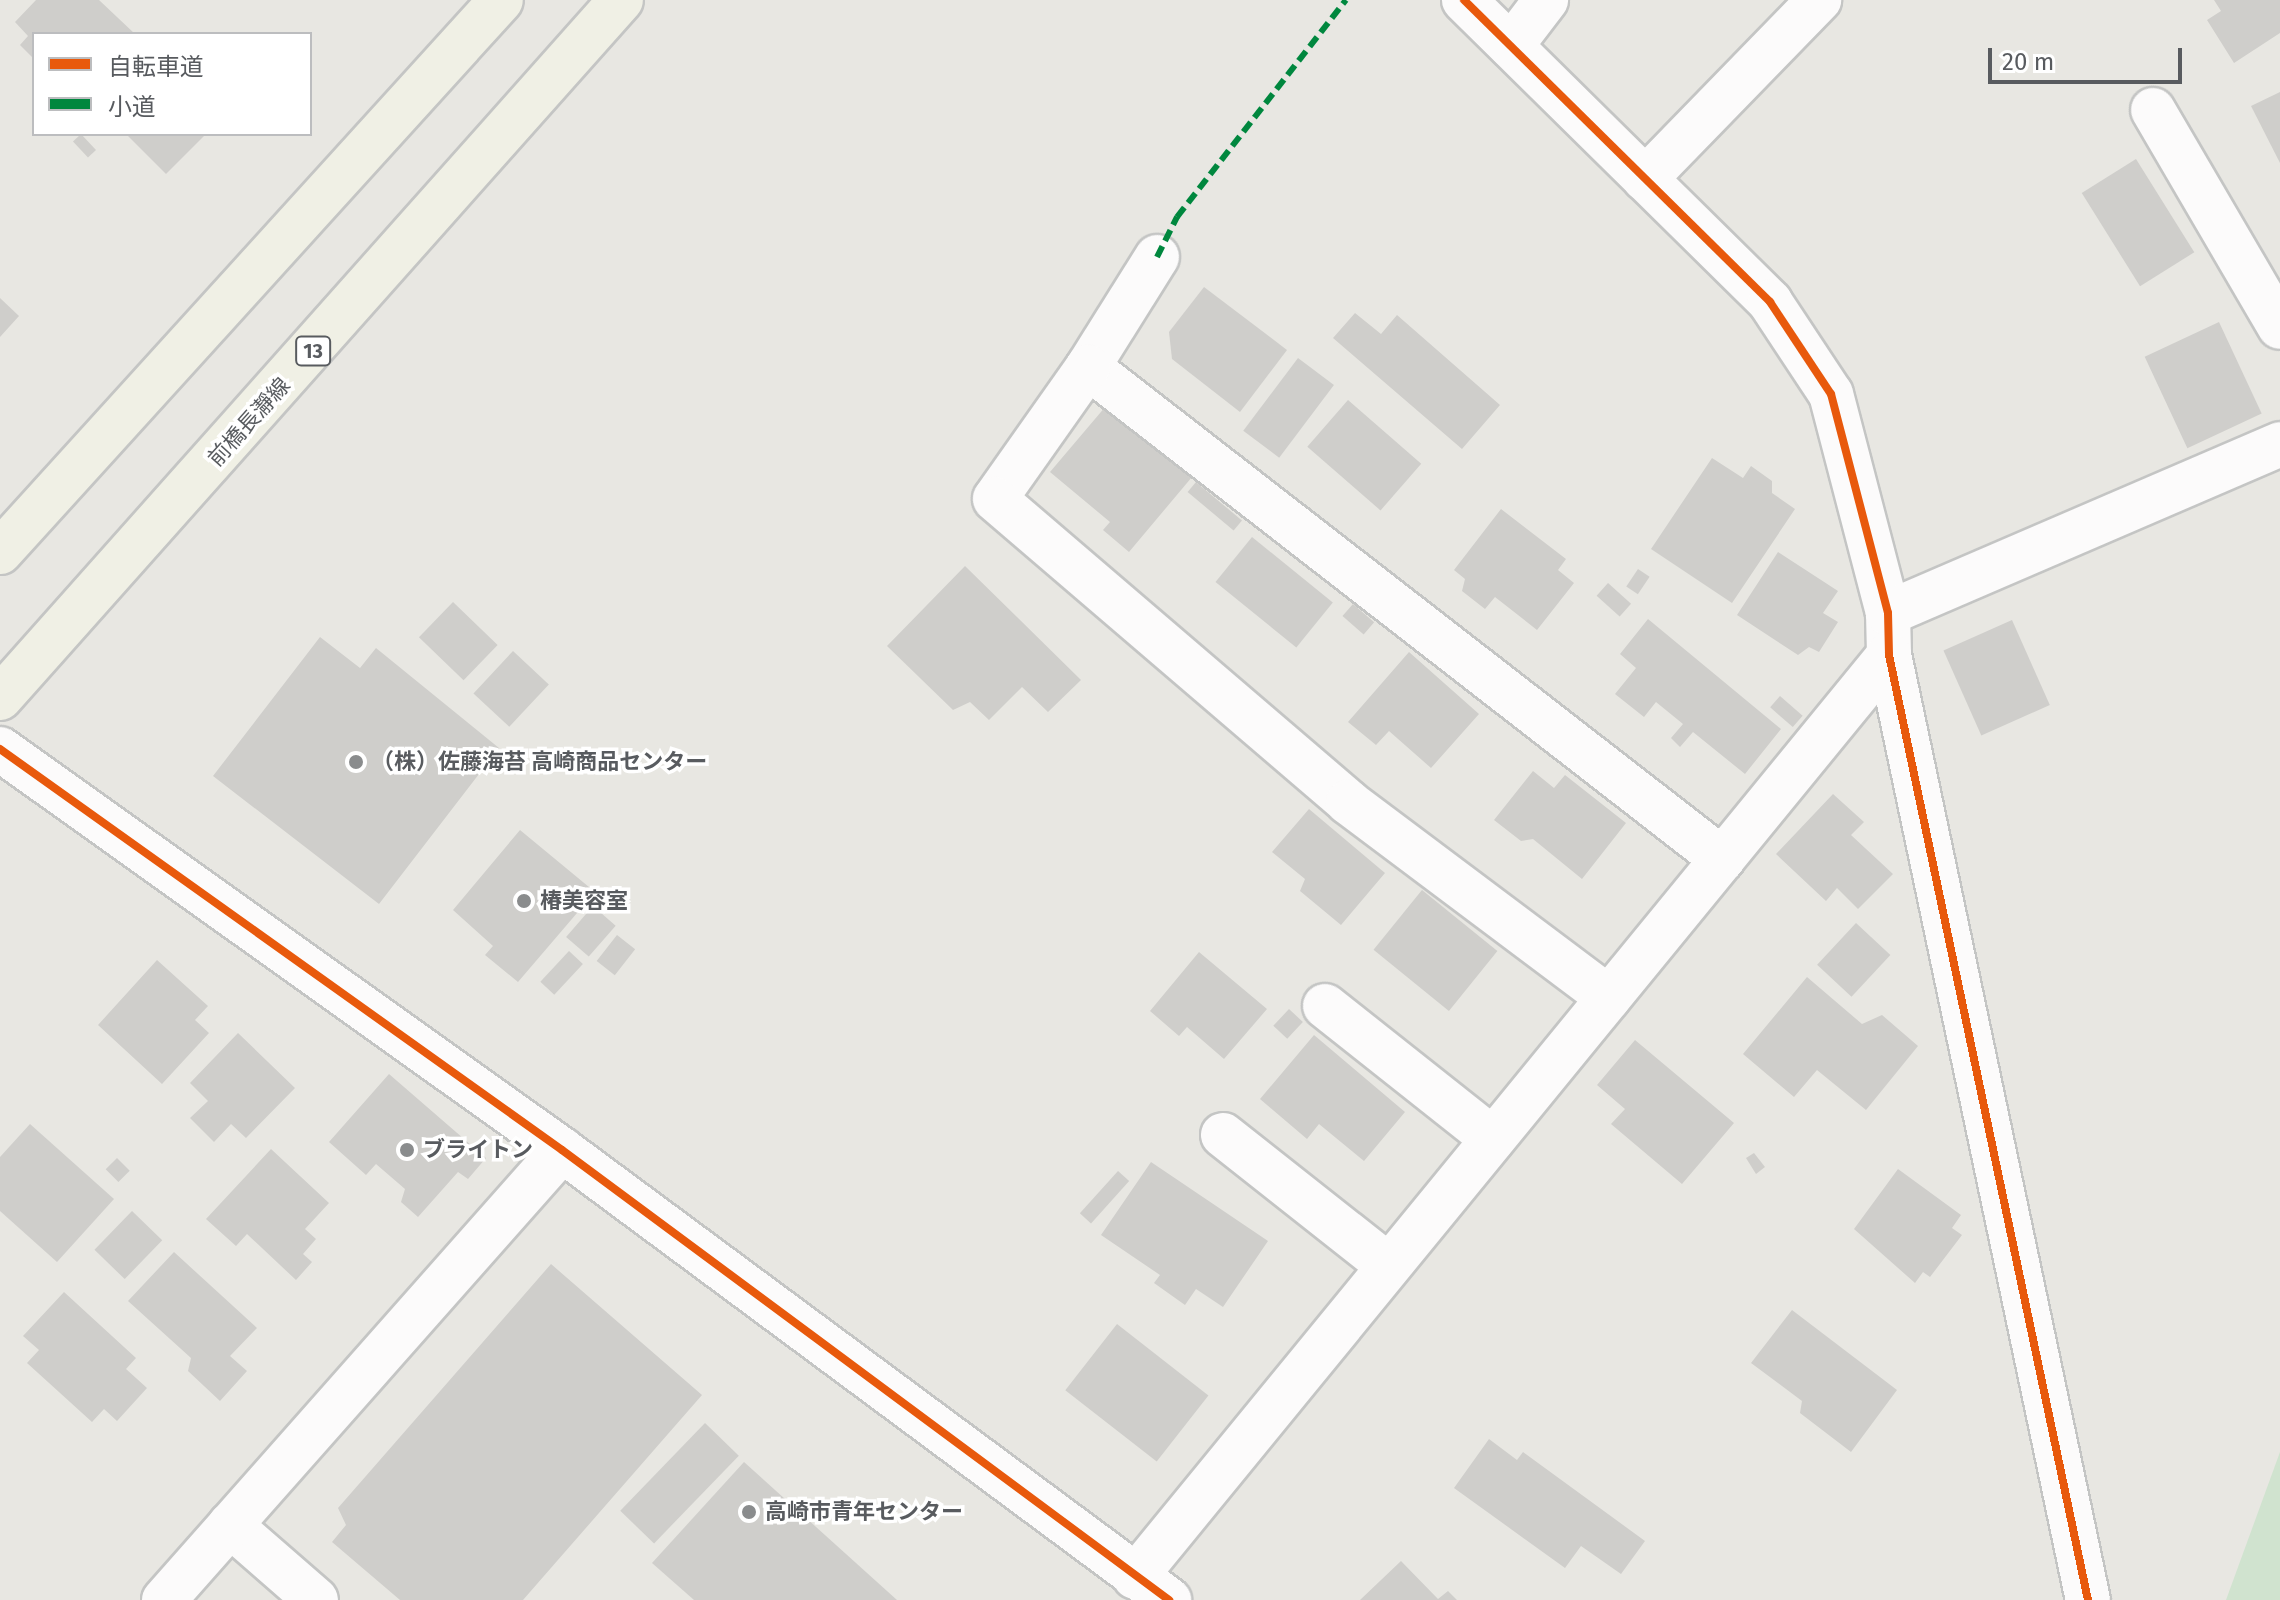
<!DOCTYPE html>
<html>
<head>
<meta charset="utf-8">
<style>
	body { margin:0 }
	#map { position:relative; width:2280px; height:1600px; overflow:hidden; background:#e8e7e2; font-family:"Fira Sans","Noto Sans JP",sans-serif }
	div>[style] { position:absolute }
	.green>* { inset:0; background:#d0e3cf }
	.building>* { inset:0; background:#cfcecb; transform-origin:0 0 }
	.roads { filter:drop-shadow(2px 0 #c4c5c4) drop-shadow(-2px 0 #c4c5c4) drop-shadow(0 2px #c4c5c4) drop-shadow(0 -2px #c4c5c4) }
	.minor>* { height:44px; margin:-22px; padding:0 22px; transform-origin:22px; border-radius:22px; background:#fcfbfb }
	.major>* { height:44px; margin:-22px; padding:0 22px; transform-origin:22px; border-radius:22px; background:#f0f0e5 }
	.quiet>* { height:6px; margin-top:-3px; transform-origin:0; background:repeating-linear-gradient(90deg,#00873e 0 12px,transparent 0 18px) }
	.cycleway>* { height:8px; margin:-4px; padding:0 4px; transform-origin:4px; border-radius:4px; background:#e8590c }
	.dots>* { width:22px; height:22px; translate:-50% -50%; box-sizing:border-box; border:4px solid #fff; border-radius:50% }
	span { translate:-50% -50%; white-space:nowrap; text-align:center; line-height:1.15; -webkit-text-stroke:7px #fff; paint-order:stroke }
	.shield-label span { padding:2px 6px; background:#fff; border:2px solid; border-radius:6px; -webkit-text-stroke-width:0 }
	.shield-label { font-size:20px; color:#585b5f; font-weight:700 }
	.street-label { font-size:22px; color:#585b5f }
	.poi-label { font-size:22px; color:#585b5f; font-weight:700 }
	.left { translate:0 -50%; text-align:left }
	.legend { position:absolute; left:32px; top:32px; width:280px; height:104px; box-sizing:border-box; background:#fff; border:2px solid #bcbdbf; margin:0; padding:10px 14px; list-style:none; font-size:24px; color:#585b5f }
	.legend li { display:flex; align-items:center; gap:16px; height:40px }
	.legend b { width:40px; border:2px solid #bcbdbf }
	.scale { position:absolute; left:1988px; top:48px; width:194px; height:36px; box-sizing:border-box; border:4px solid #585b5f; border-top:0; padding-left:10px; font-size:24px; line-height:28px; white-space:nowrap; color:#585b5f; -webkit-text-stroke:6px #fff; paint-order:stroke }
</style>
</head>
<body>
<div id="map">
	<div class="green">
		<div style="clip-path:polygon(2280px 1452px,2280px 1600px,2226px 1600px)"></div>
	</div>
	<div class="building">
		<div style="clip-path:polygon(36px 0,99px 0,135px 34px,34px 34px,34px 59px,20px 45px,28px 36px,15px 22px)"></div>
		<div style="clip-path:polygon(2214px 0,2280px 0,2280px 33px,2234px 63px,2207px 20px,2221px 11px)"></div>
		<div style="clip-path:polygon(2280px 92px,2280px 163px,2251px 106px)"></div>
		<div style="left:81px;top:134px;width:22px;height:11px;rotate:47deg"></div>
		<div style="clip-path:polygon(126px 134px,206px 134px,166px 174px)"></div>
		<div style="left:2136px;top:159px;width:110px;height:64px;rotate:58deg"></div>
		<div style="clip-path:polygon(1204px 287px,1287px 350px,1240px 412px,1172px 359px,1169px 332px)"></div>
		<div style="clip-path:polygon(0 298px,19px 316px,0 337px)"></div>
		<div style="clip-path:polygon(1355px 313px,1381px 334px,1397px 315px,1500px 405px,1462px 449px,1333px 338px)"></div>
		<div style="left:2219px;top:322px;width:101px;height:82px;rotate:65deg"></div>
		<div style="left:1298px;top:358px;width:45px;height:91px;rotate:37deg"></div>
		<div style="left:1348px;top:400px;width:97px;height:62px;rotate:41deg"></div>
		<div style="clip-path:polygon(1106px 406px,1192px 477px,1129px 552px,1103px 530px,1110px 522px,1050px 472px)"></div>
		<div style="clip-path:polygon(1712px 458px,1743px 478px,1751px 466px,1772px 481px,1772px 493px,1795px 509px,1732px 603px,1651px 549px)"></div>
		<div style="left:1196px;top:482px;width:60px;height:13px;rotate:40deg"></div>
		<div style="clip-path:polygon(1501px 509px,1566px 559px,1558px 570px,1574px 583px,1537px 630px,1495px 597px,1485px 609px,1462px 591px,1465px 579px,1454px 570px)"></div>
		<div style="left:1252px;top:537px;width:104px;height:58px;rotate:39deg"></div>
		<div style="clip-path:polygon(1778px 552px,1838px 591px,1823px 613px,1838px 622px,1819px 652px,1809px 647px,1798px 655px,1737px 615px)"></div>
		<div style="clip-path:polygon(965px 566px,1081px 680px,1048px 712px,1022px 687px,989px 720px,970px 702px,953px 710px,887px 646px)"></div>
		<div style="left:1638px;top:569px;width:14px;height:21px;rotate:34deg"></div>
		<div style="left:1608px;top:583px;width:31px;height:17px;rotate:42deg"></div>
		<div style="left:453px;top:602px;width:62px;height:49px;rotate:44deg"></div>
		<div style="left:1353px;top:604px;width:28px;height:16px;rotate:41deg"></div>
		<div style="clip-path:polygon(1648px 619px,1781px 729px,1745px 774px,1693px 732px,1680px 747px,1671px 738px,1683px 724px,1656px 702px,1644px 717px,1615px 694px,1636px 668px,1620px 654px)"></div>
		<div style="left:2012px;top:620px;width:93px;height:75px;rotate:66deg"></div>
		<div style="clip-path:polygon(320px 637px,360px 668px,376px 648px,499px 748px,379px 904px,213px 776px)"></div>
		<div style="left:513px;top:651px;width:49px;height:58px;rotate:43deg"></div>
		<div style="clip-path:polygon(1409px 652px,1479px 714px,1431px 768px,1389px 731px,1376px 745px,1348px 722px)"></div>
		<div style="left:1780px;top:696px;width:30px;height:15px;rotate:41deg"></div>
		<div style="clip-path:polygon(1533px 771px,1554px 788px,1565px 775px,1626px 823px,1582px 879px,1533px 839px,1521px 841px,1494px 820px)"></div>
		<div style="clip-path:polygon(1833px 794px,1864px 822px,1851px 835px,1893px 874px,1858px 909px,1837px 888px,1826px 901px,1776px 854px)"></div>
		<div style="clip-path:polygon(1309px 809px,1385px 873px,1341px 925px,1300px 891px,1305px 879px,1272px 852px)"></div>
		<div style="clip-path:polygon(520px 830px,595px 892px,518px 982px,485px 955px,493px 946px,453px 910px)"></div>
		<div style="left:1422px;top:890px;width:97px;height:77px;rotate:39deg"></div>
		<div style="left:593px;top:906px;width:30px;height:41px;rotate:41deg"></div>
		<div style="left:1856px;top:923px;width:47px;height:57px;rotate:43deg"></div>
		<div style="left:617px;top:935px;width:23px;height:33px;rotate:38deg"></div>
		<div style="left:569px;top:951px;width:19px;height:42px;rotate:43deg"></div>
		<div style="clip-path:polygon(1199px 952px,1267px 1009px,1224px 1059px,1187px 1027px,1179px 1036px,1150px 1011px)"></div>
		<div style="clip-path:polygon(157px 960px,208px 1006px,195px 1020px,209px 1033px,162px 1084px,98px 1025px)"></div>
		<div style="clip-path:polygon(1807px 977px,1862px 1024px,1882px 1015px,1918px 1046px,1866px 1110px,1817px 1070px,1794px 1097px,1743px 1054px)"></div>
		<div style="left:1289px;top:1009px;width:19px;height:23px;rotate:43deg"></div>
		<div style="clip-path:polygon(238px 1033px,295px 1088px,246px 1138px,231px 1124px,214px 1142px,190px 1118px,208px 1101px,190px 1083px)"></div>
		<div style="clip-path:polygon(1314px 1035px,1405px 1112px,1364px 1161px,1319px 1124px,1307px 1139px,1260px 1099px)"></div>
		<div style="clip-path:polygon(1635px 1040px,1734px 1123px,1682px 1184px,1611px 1124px,1625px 1109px,1597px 1085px)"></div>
		<div style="clip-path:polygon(389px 1074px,486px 1158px,468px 1179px,458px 1172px,418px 1217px,401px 1202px,405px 1189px,376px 1164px,366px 1175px,329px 1142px)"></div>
		<div style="clip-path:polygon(30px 1124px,114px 1199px,57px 1262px,0 1211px,0 1157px)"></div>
		<div style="clip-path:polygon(271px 1149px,329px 1203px,305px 1229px,316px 1239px,303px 1254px,312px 1262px,296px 1280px,247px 1234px,236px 1246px,206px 1219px)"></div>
		<div style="clip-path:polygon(1754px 1153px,1765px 1167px,1756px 1174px,1746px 1158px)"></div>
		<div style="left:117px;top:1158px;width:18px;height:16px;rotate:45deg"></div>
		<div style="clip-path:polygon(1151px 1162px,1268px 1241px,1223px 1307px,1196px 1289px,1185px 1305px,1154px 1283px,1160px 1275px,1101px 1235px)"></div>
		<div style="clip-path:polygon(1898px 1169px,1961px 1215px,1952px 1228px,1962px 1235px,1930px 1277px,1923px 1272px,1915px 1283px,1854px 1229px)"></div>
		<div style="left:1118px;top:1171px;width:15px;height:57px;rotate:42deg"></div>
		<div style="left:132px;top:1211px;width:42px;height:54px;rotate:44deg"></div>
		<div style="clip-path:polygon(174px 1252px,257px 1328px,230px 1356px,247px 1371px,220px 1401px,188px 1371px,191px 1358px,128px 1301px)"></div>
		<div style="clip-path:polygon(551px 1264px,702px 1395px,523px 1600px,400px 1600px,332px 1542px,346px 1525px,338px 1508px)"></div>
		<div style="clip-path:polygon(64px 1292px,136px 1358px,126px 1369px,147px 1388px,117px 1421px,104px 1409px,92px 1422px,27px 1363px,39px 1350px,23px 1336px)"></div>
		<div style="clip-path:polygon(1792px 1310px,1897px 1390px,1851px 1452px,1800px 1413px,1802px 1401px,1751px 1363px)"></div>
		<div style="left:1117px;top:1324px;width:116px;height:84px;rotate:38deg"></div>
		<div style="left:705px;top:1423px;width:47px;height:122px;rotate:44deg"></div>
		<div style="clip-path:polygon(1489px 1439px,1517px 1460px,1523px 1452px,1645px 1541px,1621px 1574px,1581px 1546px,1565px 1568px,1454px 1488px)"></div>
		<div style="clip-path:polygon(744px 1462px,897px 1600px,694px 1600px,652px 1563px)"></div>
		<div style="clip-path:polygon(1401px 1561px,1438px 1599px,1448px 1591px,1457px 1600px,1360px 1600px)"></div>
	</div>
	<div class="roads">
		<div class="minor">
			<div style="left:1464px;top:0;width:430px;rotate:44.6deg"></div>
			<div style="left:1770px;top:302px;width:110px;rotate:56.5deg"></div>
			<div style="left:1831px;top:394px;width:226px;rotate:75.4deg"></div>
			<div style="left:1888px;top:613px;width:42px;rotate:88.6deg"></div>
			<div style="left:1889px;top:655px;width:966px;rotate:78.11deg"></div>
			<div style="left:1511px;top:46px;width:58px;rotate:-52.7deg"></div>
			<div style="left:2153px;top:110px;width:251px;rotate:59.7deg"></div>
			<div style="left:1645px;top:179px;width:250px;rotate:-45.8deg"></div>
			<div style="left:1157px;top:257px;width:130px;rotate:122.1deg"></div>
			<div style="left:1088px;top:367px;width:803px;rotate:37.81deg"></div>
			<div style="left:1088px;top:367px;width:161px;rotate:125.2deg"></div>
			<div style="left:995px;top:499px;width:465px;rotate:40.6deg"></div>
			<div style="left:1348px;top:802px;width:326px;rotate:36.9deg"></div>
			<div style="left:1888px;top:613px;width:427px;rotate:-23.3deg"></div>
			<div style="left:0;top:749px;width:690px;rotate:35.51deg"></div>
			<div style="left:562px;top:1150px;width:756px;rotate:36.55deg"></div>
			<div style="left:1325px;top:1006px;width:214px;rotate:38.4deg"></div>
			<div style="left:1223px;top:1135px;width:211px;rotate:38.3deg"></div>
			<div style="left:230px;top:1525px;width:114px;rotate:41.1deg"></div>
			<div style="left:1135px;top:1577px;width:1191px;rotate:-50.72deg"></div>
			<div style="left:164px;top:1600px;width:601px;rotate:-48.51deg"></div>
		</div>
		<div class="major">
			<div style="left:0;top:552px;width:745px;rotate:-47.77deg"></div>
			<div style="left:0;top:698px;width:934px;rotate:-48.34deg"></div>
		</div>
	</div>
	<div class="quiet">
		<div style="left:1157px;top:257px;width:45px;rotate:-63.4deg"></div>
		<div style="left:1177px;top:217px;width:275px;rotate:-52.1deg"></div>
	</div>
	<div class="cycleway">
		<div style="left:1464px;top:0;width:430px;rotate:44.6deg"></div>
		<div style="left:1770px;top:302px;width:110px;rotate:56.5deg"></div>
		<div style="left:1831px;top:394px;width:226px;rotate:75.4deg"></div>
		<div style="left:1888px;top:613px;width:42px;rotate:88.6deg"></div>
		<div style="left:1889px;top:655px;width:966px;rotate:78.11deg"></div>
		<div style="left:0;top:749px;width:690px;rotate:35.51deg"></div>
		<div style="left:562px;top:1150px;width:756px;rotate:36.55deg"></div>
	</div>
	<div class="dots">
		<div style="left:356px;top:762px;background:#8a8c8d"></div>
		<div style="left:524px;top:901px;background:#8a8c8d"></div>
		<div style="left:407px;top:1150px;background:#8a8c8d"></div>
		<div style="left:749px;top:1512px;background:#8a8c8d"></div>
	</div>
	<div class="shield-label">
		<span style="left:313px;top:351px">13</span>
	</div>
	<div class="street-label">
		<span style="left:249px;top:422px;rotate:-48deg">前橋長瀞線</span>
	</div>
	<div class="poi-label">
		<span class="left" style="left:372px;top:762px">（株）佐藤海苔 高崎商品センター</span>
		<span class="left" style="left:540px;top:901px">椿美容室</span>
		<span class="left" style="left:423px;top:1150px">ブライトン</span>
		<span class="left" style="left:765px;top:1512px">高崎市青年センター</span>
	</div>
	<ul class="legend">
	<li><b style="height:10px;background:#e8590c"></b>自転車道</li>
	<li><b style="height:10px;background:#00873e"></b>小道</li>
	</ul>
	<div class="scale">20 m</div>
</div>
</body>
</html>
